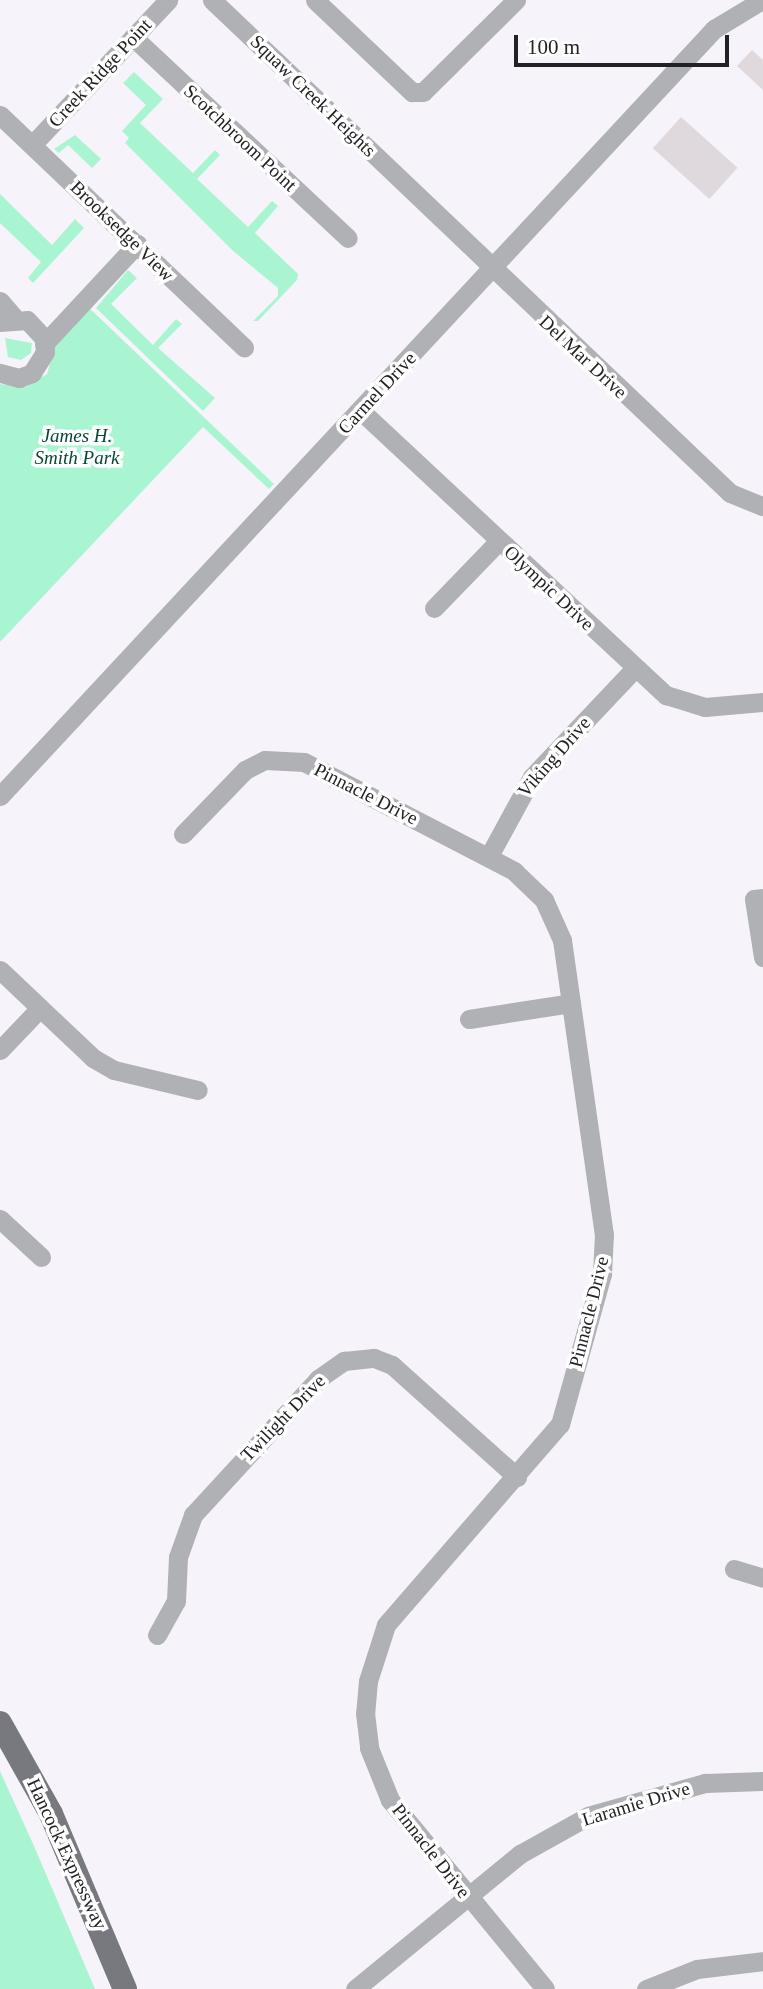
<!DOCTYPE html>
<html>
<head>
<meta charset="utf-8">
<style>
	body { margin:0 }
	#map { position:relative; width:763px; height:1989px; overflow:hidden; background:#f6f3fa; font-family:"Times New Roman",serif }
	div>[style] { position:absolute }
	.green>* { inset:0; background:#aaf5d1 }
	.building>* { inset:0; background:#dfd9de; transform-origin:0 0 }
	.minor>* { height:19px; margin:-9.5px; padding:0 9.5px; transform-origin:9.5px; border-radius:9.5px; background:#b0b1b4 }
	.major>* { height:24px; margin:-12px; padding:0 12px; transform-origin:12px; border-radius:12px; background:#77797e }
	span { translate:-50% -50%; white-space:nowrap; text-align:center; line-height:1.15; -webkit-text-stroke:7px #fff; paint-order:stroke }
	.street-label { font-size:19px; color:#222124 }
	.park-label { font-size:19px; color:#054730; font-style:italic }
	.scale { position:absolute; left:514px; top:35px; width:215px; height:32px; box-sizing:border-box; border:4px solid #222124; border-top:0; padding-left:9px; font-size:21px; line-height:24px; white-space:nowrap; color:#222124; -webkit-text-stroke:5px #fff; paint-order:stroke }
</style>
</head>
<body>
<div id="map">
	<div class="green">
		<div style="clip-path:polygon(134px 72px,163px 99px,140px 123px,193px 173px,215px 150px,220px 155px,197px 179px,248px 227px,272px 201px,278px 206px,255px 233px,298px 274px,297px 280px,258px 321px,253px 321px,278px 296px,278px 288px,232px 250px,125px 143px,129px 138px,122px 131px,146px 105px,123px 83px)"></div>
		<div style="clip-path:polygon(75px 135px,101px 159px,92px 168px,68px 145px,59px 153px,54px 149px)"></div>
		<div style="clip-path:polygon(0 194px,52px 245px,75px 219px,84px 228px,33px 283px,28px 278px,41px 262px,0 223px)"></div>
		<div style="clip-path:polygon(128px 270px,137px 278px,111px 304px,153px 345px,176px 319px,182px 324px,158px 348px,215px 398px,203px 411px,96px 308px)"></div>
		<div style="clip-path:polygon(87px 306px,274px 484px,269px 489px,203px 427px,0 642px,0 384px,26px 387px,47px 374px,57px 337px)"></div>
		<div style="clip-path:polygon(5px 338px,32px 343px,31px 353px,21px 360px,8px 357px)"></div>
		<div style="clip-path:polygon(0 1771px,34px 1846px,95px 1989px,0 1989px)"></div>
	</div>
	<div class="building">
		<div style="clip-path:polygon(752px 50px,763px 60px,763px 90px,737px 66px)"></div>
		<div style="left:681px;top:117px;width:76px;height:42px;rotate:42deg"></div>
	</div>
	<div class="minor">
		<div style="left:212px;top:0;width:715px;rotate:43.58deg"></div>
		<div style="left:730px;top:493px;width:35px;rotate:22deg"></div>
		<div style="left:315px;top:0;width:134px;rotate:43.5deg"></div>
		<div style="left:412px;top:92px;width:11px"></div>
		<div style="left:423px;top:92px;width:131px;rotate:-44.7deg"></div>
		<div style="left:133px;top:37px;width:294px;rotate:43.1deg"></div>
		<div style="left:0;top:115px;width:337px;rotate:43.6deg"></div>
		<div style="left:32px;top:145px;width:199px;rotate:-46.8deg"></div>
		<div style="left:0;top:301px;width:23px;rotate:49deg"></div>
		<div style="left:0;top:322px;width:27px;rotate:-4deg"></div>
		<div style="left:27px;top:320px;width:25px;rotate:47deg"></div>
		<div style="left:44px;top:338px;width:14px;rotate:86deg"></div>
		<div style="left:45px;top:352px;width:25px;rotate:122deg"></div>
		<div style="left:32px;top:373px;width:14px;rotate:159deg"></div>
		<div style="left:19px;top:378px;width:20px;rotate:-165deg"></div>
		<div style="left:44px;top:344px;width:137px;rotate:-47.1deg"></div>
		<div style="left:361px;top:411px;width:417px;rotate:43deg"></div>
		<div style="left:666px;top:695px;width:41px;rotate:17.1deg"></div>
		<div style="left:705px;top:707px;width:58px;rotate:-4.9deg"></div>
		<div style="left:434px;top:608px;width:93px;rotate:-45.9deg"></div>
		<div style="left:0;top:796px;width:1048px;rotate:-47.05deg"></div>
		<div style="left:714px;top:29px;width:56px;rotate:-31.1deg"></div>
		<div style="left:183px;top:834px;width:89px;rotate:-45.9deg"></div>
		<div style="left:245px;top:770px;width:22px;rotate:-27deg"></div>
		<div style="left:265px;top:760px;width:39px;rotate:3deg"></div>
		<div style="left:304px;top:762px;width:237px;rotate:27.4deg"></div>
		<div style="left:514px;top:871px;width:42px;rotate:44deg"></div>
		<div style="left:544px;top:900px;width:44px;rotate:65.8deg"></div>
		<div style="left:562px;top:940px;width:297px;rotate:81.9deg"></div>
		<div style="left:604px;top:1234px;width:40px;rotate:92.9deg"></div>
		<div style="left:602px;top:1274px;width:156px;rotate:105.6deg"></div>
		<div style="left:560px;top:1424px;width:266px;rotate:130.9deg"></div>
		<div style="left:386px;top:1625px;width:59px;rotate:107.8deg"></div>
		<div style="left:368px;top:1681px;width:32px;rotate:95deg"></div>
		<div style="left:365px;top:1713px;width:35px;rotate:83deg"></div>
		<div style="left:369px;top:1748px;width:56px;rotate:68deg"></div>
		<div style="left:390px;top:1800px;width:244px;rotate:50.6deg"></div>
		<div style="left:489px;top:856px;width:90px;rotate:-61.4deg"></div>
		<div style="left:532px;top:777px;width:150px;rotate:-46.6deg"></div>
		<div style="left:763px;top:898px;width:9px;rotate:174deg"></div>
		<div style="left:754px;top:899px;width:59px;rotate:81.2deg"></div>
		<div style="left:0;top:970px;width:128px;rotate:43.4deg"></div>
		<div style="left:93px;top:1058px;width:24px;rotate:30deg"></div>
		<div style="left:114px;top:1070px;width:86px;rotate:13.4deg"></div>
		<div style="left:469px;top:1019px;width:103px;rotate:-8.9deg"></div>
		<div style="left:0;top:1050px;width:58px;rotate:-46.4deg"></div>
		<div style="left:0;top:1219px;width:56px;rotate:42.8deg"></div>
		<div style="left:734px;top:1569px;width:30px;rotate:17deg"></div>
		<div style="left:157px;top:1635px;width:39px;rotate:-61deg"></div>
		<div style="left:176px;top:1601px;width:44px;rotate:-87.4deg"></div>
		<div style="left:178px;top:1557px;width:45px;rotate:-70.3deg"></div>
		<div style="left:193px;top:1515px;width:185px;rotate:-47.4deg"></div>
		<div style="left:318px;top:1379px;width:32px;rotate:-35deg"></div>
		<div style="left:344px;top:1361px;width:30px;rotate:-6deg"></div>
		<div style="left:374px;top:1358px;width:19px;rotate:21deg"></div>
		<div style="left:392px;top:1365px;width:168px;rotate:41.9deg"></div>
		<div style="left:355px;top:1989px;width:213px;rotate:-39.3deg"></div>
		<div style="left:520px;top:1854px;width:78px;rotate:-29.2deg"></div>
		<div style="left:588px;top:1816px;width:122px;rotate:-15.8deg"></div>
		<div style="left:705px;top:1783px;width:58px;rotate:-2deg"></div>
		<div style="left:646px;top:1989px;width:55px;rotate:-21.4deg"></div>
		<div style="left:697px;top:1969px;width:66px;rotate:-6.9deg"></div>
	</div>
	<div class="major">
		<div style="left:0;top:1723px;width:104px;rotate:60.7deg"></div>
		<div style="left:51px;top:1814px;width:190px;rotate:67.1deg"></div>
	</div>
	<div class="street-label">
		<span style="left:100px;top:73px;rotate:-47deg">Creek Ridge Point</span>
		<span style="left:313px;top:96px;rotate:44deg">Squaw Creek Heights</span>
		<span style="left:240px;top:138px;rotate:43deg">Scotchbroom Point</span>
		<span style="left:122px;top:231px;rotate:44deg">Brooksedge View</span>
		<span style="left:583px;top:357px;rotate:43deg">Del Mar Drive</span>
		<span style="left:377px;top:393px;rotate:-47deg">Carmel Drive</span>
		<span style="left:549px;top:588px;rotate:43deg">Olympic Drive</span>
		<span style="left:554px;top:757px;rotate:-49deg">Viking Drive</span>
		<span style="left:366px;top:794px;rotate:27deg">Pinnacle Drive</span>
		<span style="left:589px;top:1312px;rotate:-76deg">Pinnacle Drive</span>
		<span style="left:283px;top:1418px;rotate:-46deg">Twilight Drive</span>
		<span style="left:636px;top:1804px;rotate:-17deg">Laramie Drive</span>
		<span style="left:431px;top:1851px;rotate:52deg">Pinnacle Drive</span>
		<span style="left:67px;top:1854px;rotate:65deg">Hancock Expressway</span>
	</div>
	<div class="park-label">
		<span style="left:77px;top:447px">James H.<br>Smith Park</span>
	</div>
	<div class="scale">100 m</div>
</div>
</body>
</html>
